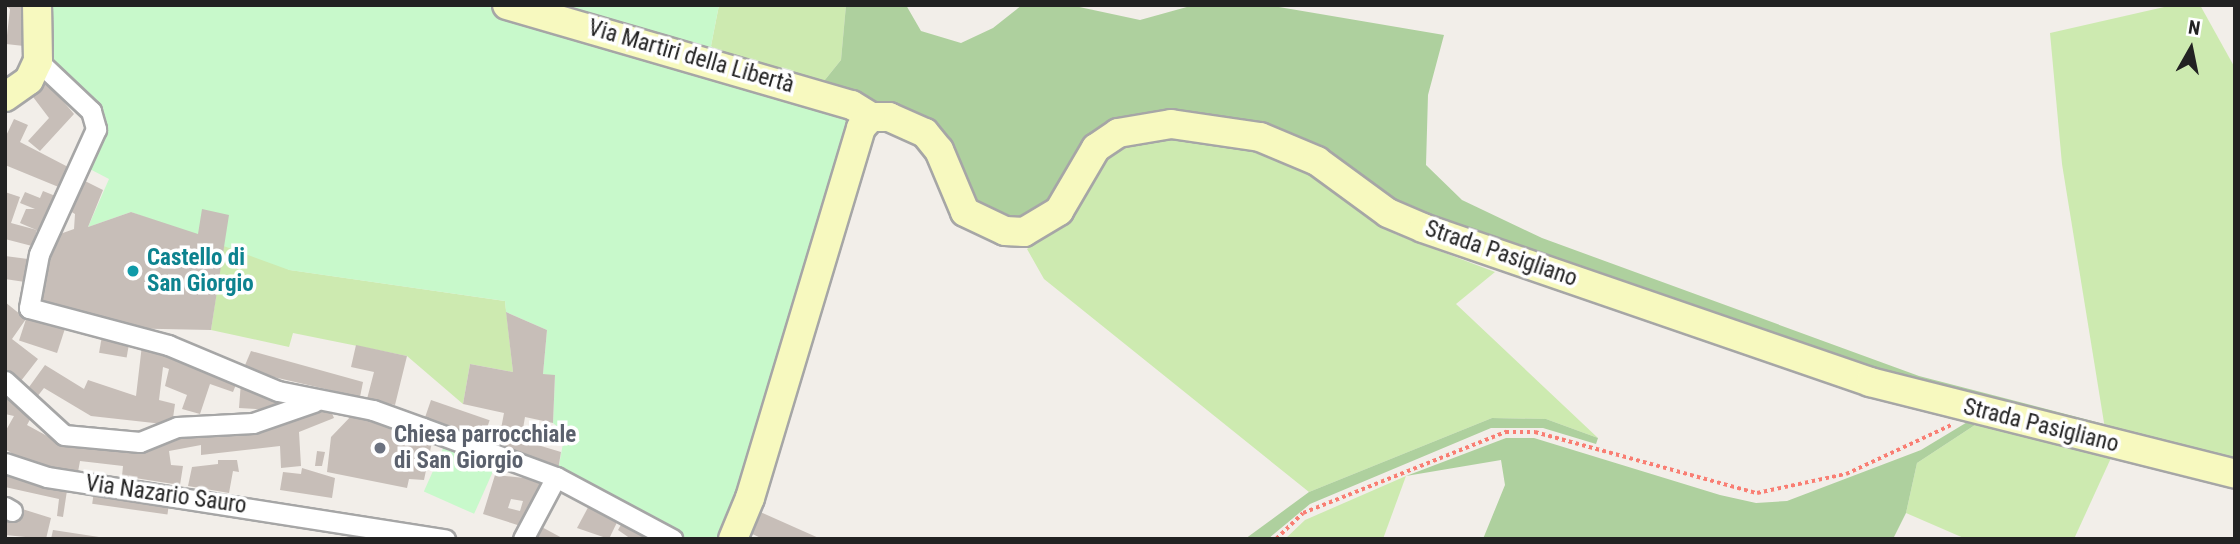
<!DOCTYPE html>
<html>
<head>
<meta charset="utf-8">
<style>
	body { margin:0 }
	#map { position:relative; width:2240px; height:544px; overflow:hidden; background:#f2eee9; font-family:"Roboto Condensed",sans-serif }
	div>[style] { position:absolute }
	.grass>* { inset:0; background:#cdeab0 }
	.forest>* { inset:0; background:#aed09e }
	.park>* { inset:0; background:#c8f9cb; transform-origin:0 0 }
	.building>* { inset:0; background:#c7beb8; transform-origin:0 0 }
	.path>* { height:3.5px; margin-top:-1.75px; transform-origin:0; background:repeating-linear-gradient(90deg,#f97e73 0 3.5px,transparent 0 7px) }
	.roads { filter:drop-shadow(2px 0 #a6a6a6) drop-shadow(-2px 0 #a6a6a6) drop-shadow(0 2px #a6a6a6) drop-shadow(0 -2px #a6a6a6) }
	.street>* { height:19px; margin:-9.5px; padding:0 9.5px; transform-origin:9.5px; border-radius:9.5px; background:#fff }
	.secondary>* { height:28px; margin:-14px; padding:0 14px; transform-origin:14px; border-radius:14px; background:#f7f9bf }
	.dots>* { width:19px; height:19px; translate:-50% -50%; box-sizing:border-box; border:4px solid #fff; border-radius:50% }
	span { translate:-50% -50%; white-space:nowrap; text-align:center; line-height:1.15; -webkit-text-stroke:7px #fff; paint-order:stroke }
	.street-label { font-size:23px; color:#222 }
	.culture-label { font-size:23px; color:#0d838f; font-weight:700 }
	.left { translate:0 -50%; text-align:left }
	.worship-label { font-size:23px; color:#5b616d; font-weight:700 }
	.frame { position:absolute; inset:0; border:7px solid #222; pointer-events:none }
	.north { position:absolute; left:2156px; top:14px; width:70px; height:70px; -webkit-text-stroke:5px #fff; paint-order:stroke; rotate:9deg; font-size:19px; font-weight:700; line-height:28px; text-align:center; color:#222 }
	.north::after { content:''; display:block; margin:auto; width:24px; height:32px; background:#222; clip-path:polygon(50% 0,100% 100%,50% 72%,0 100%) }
</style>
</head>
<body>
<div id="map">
	<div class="grass">
		<div style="clip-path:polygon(719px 5px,846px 5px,841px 60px,816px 91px,717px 52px,711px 46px)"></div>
		<div style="clip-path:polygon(2173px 5px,2200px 5px,2235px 68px,2235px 464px,2106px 435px,2062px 164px,2050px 33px)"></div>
		<div style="clip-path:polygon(1156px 136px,1211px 138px,1279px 157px,1317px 175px,1395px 234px,1495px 272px,1456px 304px,1598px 438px,1546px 419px,1492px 418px,1309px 492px,1044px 279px,1027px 249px,1067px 219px,1090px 166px,1115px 146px)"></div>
		<div style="clip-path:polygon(224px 242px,290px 270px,505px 301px,513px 372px,470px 364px,463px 404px,407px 356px,293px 333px,289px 347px,211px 330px)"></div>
		<div style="clip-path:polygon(1978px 423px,2111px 458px,2074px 539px,1966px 539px,1906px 513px,1917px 463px)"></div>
		<div style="clip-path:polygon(1406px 476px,1383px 539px,1285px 539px,1305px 520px)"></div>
	</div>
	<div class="forest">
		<div style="clip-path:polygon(846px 5px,906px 5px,921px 31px,961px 43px,993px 28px,1022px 5px,1070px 5px,1140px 20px,1194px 5px,1267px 5px,1444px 35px,1428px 95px,1426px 165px,1462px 200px,1542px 238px,1919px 376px,2104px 424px,2106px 435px,1980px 404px,1426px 223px,1244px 126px,1118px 127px,1050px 203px,1022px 222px,989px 219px,971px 202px,940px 136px,816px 91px,841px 60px)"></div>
		<div style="clip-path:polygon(1492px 418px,1546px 419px,1598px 438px,1596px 444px,1543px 428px,1491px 428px,1310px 504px,1268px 539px,1245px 539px,1309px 492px)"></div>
		<div style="clip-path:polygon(1969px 421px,1978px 423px,1917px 463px,1906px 513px,1893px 539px,1483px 539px,1505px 485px,1501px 460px,1406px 476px,1506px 438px,1534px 438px,1720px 495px,1756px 503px,1787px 501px,1921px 450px)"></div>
	</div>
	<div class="park">
		<div style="clip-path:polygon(40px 5px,483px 5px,853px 119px,724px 539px,680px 539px,558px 470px,565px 433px,553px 423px,555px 376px,543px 374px,547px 330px,506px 312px,505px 301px,289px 270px,131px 212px,88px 227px,109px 179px,86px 167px,99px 117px,42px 58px)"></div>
		<div style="clip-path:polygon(550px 5px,719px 5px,711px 46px,717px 52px)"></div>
		<div style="left:445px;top:444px;width:55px;height:52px;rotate:24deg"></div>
	</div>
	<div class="building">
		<div style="clip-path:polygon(5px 5px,34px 5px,33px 47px,6px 44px,10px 9px)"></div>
		<div style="clip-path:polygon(42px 76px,74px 114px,40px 151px,28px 141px,49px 118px,27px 89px)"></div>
		<div style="clip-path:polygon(14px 119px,28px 125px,20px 142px,70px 168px,61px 188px,5px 165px,5px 138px)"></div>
		<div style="clip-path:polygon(83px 180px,103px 190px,88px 227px,131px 212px,198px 234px,202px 209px,229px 215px,211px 330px,114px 328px,40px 308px,50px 251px,60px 234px,74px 229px,75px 214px,70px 211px)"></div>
		<div style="clip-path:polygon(43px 191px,58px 197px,41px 232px,20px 223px,26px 209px,35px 209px,20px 203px,25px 192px,40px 198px)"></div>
		<div style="clip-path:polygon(5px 192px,20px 197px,11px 223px,37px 230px,32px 246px,5px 239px)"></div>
		<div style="clip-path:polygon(5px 256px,28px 259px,25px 282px,5px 279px)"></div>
		<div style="clip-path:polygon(5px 302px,26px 319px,12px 339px,38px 359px,17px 386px,5px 376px)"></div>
		<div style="clip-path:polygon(506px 312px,547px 330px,543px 374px,555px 375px,553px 423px,525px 417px,521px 440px,561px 452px,558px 470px,497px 450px,504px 413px,463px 404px,470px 364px,513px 372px)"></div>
		<div style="left:28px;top:313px;width:40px;height:29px;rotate:18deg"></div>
		<div style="left:102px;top:336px;width:28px;height:17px;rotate:10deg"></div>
		<div style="clip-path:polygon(142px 345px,239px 377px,233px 392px,210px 384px,200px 414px,182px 409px,187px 395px,165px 386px,169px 369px,163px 367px,159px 400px,175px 404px,172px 425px,91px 416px,44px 388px,33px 402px,24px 394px,45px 365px,84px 389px,88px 380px,136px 396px)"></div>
		<div style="clip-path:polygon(356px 345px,407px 356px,395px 405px,367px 399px,374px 372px,351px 367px)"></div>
		<div style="clip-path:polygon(251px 351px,363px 382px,360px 397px,243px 370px)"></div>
		<div style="clip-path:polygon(241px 382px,255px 383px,254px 392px,291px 396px,290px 411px,239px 408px)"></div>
		<div style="clip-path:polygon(5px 385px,33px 414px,27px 425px,49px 437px,141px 448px,154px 449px,154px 441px,179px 433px,329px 406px,334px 418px,299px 432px,301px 466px,281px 468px,280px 446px,201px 455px,201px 445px,169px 451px,171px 465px,183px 466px,180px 485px,122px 476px,123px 466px,80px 461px,78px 472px,26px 462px,5px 449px,5px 432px,14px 416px,5px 414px)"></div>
		<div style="left:431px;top:400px;width:62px;height:20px;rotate:19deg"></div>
		<div style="clip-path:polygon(355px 412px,420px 432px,432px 442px,424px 480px,409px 479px,407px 488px,327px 472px,331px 437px)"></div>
		<div style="clip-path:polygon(317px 451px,325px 452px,322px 466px,315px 466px)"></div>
		<div style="clip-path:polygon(218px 460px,237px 460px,239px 472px,233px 471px,229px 493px,188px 486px,192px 467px,218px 464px)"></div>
		<div style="clip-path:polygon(5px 468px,68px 484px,63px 517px,57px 516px,59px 499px,5px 487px)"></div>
		<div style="clip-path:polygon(302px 468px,335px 478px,332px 498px,280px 490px,283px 472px,301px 474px)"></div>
		<div style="clip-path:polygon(evenodd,495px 475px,544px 480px,527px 528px,483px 514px,495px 475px,511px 499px,523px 501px,520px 511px,508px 508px,511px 499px)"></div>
		<div style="left:94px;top:491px;width:76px;height:13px;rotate:8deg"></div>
		<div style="clip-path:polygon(592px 500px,621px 514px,609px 539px,577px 528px)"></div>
		<div style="clip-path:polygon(19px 508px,51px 518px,46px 539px,5px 535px,5px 514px,16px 520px)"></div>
		<div style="clip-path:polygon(758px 511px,821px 539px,763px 539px,748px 532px)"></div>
		<div style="clip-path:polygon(626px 516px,667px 539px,631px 539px,618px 530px)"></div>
		<div style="clip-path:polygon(538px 525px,564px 539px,530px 539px)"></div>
		<div style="clip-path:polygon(53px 530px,99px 537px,99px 539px,51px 539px)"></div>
	</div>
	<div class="path">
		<div style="left:1276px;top:539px;width:37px;rotate:-44deg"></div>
		<div style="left:1303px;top:513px;width:219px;rotate:-21.8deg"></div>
		<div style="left:1506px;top:432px;width:29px"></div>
		<div style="left:1535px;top:432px;width:230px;rotate:15.4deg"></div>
		<div style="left:1757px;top:493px;width:91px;rotate:-12.1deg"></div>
		<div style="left:1846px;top:474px;width:116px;rotate:-25deg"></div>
	</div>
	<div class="roads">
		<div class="street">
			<div style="left:38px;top:61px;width:73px;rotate:43.3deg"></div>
			<div style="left:91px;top:111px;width:19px;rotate:74deg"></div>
			<div style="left:96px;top:129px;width:137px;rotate:114.5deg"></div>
			<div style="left:39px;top:254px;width:55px;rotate:100.5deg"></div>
			<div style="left:29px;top:308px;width:144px;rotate:14.9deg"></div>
			<div style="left:168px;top:345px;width:119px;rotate:22.7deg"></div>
			<div style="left:278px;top:391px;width:97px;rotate:11.3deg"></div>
			<div style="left:373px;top:410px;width:53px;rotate:19.8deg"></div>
			<div style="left:423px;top:428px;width:142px;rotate:20.2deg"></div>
			<div style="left:556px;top:477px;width:132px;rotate:28.1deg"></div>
			<div style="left:5px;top:381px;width:80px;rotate:42.5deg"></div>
			<div style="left:64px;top:435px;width:76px;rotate:5.3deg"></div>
			<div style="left:140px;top:442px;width:40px;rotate:-22deg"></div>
			<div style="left:177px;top:427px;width:76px;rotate:-3deg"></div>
			<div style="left:253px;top:423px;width:65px;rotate:-19deg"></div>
			<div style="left:5px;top:463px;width:44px;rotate:18.4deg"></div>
			<div style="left:47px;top:477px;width:403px;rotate:8.9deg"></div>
			<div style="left:5px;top:507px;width:8px;rotate:30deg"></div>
			<div style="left:523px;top:539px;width:70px;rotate:-62deg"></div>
		</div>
		<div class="secondary">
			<div style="left:507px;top:5px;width:359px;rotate:16.2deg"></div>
			<div style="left:852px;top:105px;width:22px;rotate:32deg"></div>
			<div style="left:5px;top:97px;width:29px;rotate:-35deg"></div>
			<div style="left:29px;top:80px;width:21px;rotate:-65deg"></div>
			<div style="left:38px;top:61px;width:56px;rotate:-91deg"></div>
			<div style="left:871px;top:117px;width:18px"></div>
			<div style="left:889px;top:117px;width:39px;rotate:24deg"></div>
			<div style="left:925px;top:133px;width:22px;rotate:51deg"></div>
			<div style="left:939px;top:150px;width:67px;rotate:67.2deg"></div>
			<div style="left:965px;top:212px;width:44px;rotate:25.4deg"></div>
			<div style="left:1005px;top:231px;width:19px;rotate:3deg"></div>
			<div style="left:1024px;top:232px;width:41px;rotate:-31deg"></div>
			<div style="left:1059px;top:211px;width:73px;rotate:-59.6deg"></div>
			<div style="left:1096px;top:148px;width:27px;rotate:-34deg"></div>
			<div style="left:1118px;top:133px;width:54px;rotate:-9.6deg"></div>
			<div style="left:1171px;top:124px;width:90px;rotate:8.3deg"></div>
			<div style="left:1260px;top:137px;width:62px;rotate:22.8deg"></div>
			<div style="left:1317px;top:161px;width:88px;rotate:36.2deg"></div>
			<div style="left:1388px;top:213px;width:38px;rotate:23deg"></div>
			<div style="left:1423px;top:228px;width:473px;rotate:19deg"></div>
			<div style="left:1870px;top:382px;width:376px;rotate:14.1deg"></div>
			<div style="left:733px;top:539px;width:44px;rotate:-67.5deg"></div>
			<div style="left:750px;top:498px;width:386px;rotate:-73.3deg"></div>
			<div style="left:861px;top:128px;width:15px;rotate:-48deg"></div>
		</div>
	</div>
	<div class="dots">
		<div style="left:133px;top:271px;background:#0f9aa8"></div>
		<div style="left:380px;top:448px;background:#6b7280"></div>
	</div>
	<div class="street-label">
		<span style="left:691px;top:57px;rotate:16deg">Via Martiri della Libertà</span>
		<span style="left:1501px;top:254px;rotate:19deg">Strada Pasigliano</span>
		<span style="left:2041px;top:426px;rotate:14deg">Strada Pasigliano</span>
		<span style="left:166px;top:495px;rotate:8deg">Via Nazario Sauro</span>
	</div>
	<div class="culture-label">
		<span class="left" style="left:147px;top:271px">Castello di<br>San Giorgio</span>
	</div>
	<div class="worship-label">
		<span class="left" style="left:394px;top:448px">Chiesa parrocchiale<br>di San Giorgio</span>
	</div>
	<div class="frame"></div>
	<div class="north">N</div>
</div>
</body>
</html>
